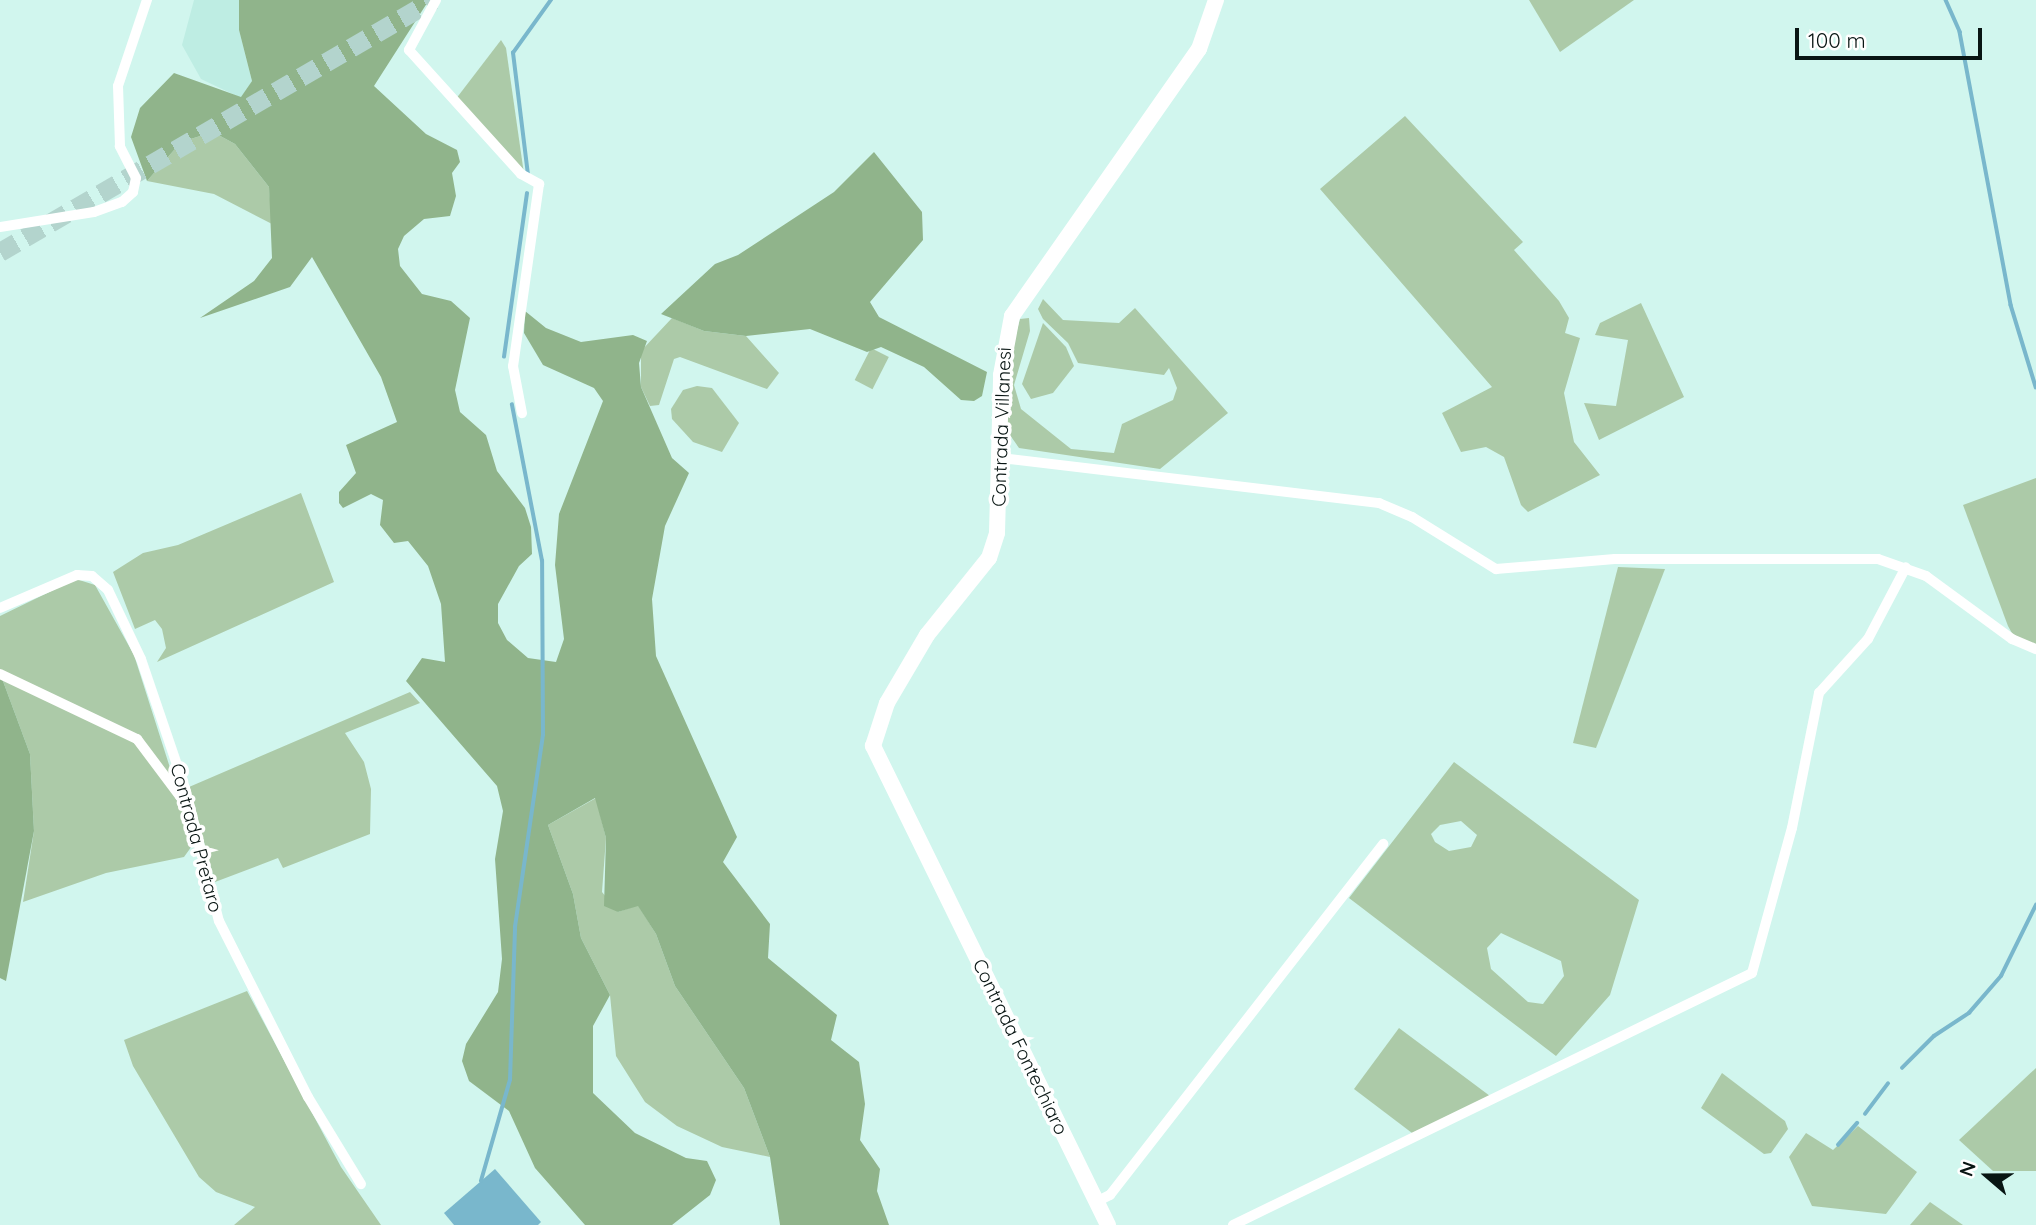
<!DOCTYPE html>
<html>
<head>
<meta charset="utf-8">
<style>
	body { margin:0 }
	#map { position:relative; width:2036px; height:1225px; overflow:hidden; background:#d1f6ee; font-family:Quicksand,sans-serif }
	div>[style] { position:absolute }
	.built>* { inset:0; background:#beede3 }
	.green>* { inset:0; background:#accaa8; transform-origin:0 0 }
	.forest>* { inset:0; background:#90b48b }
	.water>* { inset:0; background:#79b7cc }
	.stream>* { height:3.5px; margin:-1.75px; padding:0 1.75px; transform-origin:1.75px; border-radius:1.75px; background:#79b7cc }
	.highway-tunnel>* { height:19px; margin-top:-9.5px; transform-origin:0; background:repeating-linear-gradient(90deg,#b3d4cd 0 19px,transparent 0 29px) }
	.street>* { height:10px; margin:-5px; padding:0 5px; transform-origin:5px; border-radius:5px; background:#fff }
	.secondary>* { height:16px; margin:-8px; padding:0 8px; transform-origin:8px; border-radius:8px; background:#fff }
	span { translate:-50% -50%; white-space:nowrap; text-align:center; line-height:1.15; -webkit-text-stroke:7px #fff; paint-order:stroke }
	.street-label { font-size:19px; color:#081513 }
	.north { position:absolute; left:1952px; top:1141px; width:70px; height:70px; -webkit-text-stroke:5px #fff; paint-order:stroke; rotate:290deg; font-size:19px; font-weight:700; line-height:28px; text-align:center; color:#081513 }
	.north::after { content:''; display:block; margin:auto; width:24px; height:32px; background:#081513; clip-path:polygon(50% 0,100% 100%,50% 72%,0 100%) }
	.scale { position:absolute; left:1795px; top:28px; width:187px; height:32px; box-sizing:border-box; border:4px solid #081513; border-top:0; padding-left:9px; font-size:21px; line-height:24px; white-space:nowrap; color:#081513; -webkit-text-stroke:5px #fff; paint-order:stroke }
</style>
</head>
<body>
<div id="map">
	<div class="built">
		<div style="clip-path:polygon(194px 0,239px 0,239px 30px,252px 81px,241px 98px,201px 79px,182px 45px)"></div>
	</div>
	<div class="green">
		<div style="clip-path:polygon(1529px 0,1634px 0,1560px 52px)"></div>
		<div style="clip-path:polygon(501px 40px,506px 48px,524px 174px,452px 104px)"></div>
		<div style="clip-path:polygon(1405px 116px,1523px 242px,1514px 250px,1559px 301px,1569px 318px,1565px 333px,1580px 338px,1564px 393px,1574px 442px,1600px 475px,1528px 512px,1521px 505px,1504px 457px,1486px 447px,1461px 452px,1442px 413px,1492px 387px,1320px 189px)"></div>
		<div style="clip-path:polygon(213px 132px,235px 144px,269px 187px,272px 224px,214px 194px,147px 181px,181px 142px)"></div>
		<div style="clip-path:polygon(1043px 299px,1063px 320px,1119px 323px,1135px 308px,1228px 413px,1160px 469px,1019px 448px,1005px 428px,1005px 372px,1020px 319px,1029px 318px,1030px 331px,1014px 385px,1021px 409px,1071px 449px,1114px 453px,1122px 424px,1173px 400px,1177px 388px,1169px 368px,1164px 375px,1078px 363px,1068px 343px,1043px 319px,1038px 309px)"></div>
		<div style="clip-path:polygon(1641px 303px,1684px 397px,1599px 440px,1584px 403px,1616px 406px,1628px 340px,1595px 335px,1600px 323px)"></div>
		<div style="clip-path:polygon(672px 318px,704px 331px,746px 336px,779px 373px,767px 389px,680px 357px,674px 359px,659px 405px,650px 406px,641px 387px,641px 351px)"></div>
		<div style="clip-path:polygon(1043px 323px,1066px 347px,1074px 366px,1053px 393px,1031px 399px,1022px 384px)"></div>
		<div style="left:871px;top:348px;width:20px;height:36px;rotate:27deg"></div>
		<div style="clip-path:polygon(697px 386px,712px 388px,739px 423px,722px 452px,693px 442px,672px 419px,671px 409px,683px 390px)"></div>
		<div style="clip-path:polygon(2036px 478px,2036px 645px,2013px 635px,2008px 626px,1963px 505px)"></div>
		<div style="clip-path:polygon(301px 493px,334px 582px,157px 662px,166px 648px,162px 629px,155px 620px,135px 629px,113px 572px,143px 553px,178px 545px)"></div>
		<div style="clip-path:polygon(1618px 567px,1665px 569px,1596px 748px,1573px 743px)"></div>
		<div style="clip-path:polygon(76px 579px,95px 585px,134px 655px,194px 843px,184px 857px,106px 873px,23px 902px,34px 831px,30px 754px,0 673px,0 616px)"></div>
		<div style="clip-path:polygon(410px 692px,420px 703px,345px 733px,364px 762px,371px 789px,370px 834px,283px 868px,278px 858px,215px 882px,189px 787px)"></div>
		<div style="clip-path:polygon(evenodd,1454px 762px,1639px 900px,1610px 995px,1556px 1056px,1349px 898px,1454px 762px,1461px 821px,1477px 835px,1471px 847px,1449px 851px,1435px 842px,1431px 834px,1440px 825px,1461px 821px,1454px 762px,1501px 933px,1561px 961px,1564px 976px,1543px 1004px,1528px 1002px,1491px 969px,1487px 948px,1501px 933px)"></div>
		<div style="clip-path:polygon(596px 798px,606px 838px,602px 892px,618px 912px,638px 905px,656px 934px,675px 986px,744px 1088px,770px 1157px,722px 1147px,677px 1126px,645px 1102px,616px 1056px,610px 995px,581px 938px,573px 894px,548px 825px)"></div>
		<div style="clip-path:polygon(247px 991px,341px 1167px,381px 1225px,234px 1225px,255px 1207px,216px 1192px,199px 1177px,133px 1066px,124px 1040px)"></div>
		<div style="clip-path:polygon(1399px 1028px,1494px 1099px,1416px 1136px,1354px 1089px)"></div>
		<div style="clip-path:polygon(2036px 1068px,2036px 1171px,1993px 1171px,1959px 1140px)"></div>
		<div style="clip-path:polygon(1722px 1073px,1785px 1121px,1788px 1129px,1771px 1153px,1764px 1154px,1701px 1108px)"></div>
		<div style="clip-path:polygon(1858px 1126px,1917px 1172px,1886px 1214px,1812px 1206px,1789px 1157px,1806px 1133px,1833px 1150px)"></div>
		<div style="clip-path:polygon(1930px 1202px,1953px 1218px,1963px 1225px,1910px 1225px)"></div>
	</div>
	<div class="forest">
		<div style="clip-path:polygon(239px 0,429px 0,374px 86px,426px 134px,457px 150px,460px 162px,452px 173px,456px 196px,450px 216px,424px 219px,404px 236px,398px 249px,400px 266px,422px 294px,451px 301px,470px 318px,455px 390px,460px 412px,486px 435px,497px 471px,525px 508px,531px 527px,532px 554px,519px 566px,498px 604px,498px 623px,507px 640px,528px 658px,556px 662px,564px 639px,555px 565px,559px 514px,603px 401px,594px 388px,543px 365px,524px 333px,525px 311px,546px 328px,581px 342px,633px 335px,647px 341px,639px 363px,641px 387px,672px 458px,689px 473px,665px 526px,652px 599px,656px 656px,737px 837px,723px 862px,770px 924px,768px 958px,837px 1015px,831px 1040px,859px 1062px,865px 1104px,860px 1140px,880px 1169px,877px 1191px,889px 1225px,780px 1225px,770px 1157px,744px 1088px,675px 986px,656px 934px,638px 906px,618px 912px,604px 906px,606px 838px,595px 798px,548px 825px,573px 894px,581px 938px,610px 995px,593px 1026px,593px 1093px,635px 1133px,686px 1158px,707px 1161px,716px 1180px,710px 1195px,672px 1225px,585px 1225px,535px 1168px,509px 1111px,469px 1081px,462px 1061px,466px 1044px,498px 992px,502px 959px,495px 859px,503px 811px,497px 786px,406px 681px,422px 658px,445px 662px,441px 604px,428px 566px,408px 541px,394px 543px,380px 525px,383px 500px,371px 494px,343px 508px,339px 503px,339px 492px,356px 473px,346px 445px,397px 422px,381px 377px,312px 257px,290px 287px,200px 318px,254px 281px,272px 258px,269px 187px,235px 144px,213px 132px,181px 142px,147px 181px,131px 137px,140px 108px,174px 73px,241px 97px,252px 81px,239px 30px)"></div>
		<div style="clip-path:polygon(874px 152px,922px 212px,923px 240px,870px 302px,879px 317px,987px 372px,982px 396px,974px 401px,961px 400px,924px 367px,881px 347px,867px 352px,810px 329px,746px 336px,704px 331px,661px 314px,715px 264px,738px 255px,834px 192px)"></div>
		<div style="clip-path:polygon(0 673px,30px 754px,34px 831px,6px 981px,0 978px)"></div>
	</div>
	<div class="water">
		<div style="clip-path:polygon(495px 1169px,541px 1222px,538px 1225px,454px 1225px,444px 1213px)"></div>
	</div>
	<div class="stream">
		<div style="left:1946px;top:0;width:35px;rotate:66deg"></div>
		<div style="left:1960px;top:32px;width:278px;rotate:79.4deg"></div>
		<div style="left:2011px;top:305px;width:86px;rotate:73deg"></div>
		<div style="left:528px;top:175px;width:123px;rotate:-97deg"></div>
		<div style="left:513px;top:53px;width:65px;rotate:-54.4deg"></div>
		<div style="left:504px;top:357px;width:165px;rotate:-82deg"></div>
		<div style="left:1902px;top:1068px;width:45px;rotate:-45deg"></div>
		<div style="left:1934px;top:1036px;width:42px;rotate:-33.3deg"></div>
		<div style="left:1969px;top:1013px;width:49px;rotate:-49.1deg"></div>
		<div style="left:2001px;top:976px;width:79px;rotate:-63.8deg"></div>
		<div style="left:1865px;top:1114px;width:38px;rotate:-53deg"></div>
		<div style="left:1838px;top:1145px;width:29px;rotate:-49deg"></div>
		<div style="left:481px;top:1181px;width:105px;rotate:-74deg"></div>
		<div style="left:510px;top:1080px;width:153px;rotate:-88.1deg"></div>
		<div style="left:515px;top:927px;width:194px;rotate:-81.7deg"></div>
		<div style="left:543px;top:735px;width:174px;rotate:-90.3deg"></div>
		<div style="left:542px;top:561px;width:159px;rotate:-100.9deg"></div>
	</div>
	<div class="highway-tunnel">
		<div style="left:0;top:252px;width:501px;rotate:-30.2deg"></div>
	</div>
	<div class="street">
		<div style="left:436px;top:0;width:57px;rotate:118.4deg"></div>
		<div style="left:409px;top:50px;width:167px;rotate:47.9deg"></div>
		<div style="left:521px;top:174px;width:21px;rotate:29deg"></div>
		<div style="left:539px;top:184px;width:184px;rotate:98.1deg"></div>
		<div style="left:513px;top:366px;width:48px;rotate:79.2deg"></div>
		<div style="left:0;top:227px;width:95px;rotate:-9.1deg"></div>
		<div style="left:94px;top:212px;width:30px;rotate:-20deg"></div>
		<div style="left:122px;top:202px;width:15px;rotate:-42deg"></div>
		<div style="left:133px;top:192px;width:14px;rotate:-78deg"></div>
		<div style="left:136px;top:178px;width:36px;rotate:-117deg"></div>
		<div style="left:120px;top:146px;width:60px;rotate:-91.9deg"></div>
		<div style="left:118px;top:86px;width:91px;rotate:-71.4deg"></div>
		<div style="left:1001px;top:458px;width:381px;rotate:6.8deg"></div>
		<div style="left:1379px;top:503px;width:36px;rotate:23deg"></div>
		<div style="left:1412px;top:517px;width:99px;rotate:31.8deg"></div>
		<div style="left:1496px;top:569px;width:119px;rotate:-4.8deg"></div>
		<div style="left:1615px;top:559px;width:263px"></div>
		<div style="left:1878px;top:559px;width:51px;rotate:19.5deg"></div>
		<div style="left:1926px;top:576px;width:107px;rotate:36.2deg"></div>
		<div style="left:2012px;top:639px;width:26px;rotate:23deg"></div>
		<div style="left:0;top:608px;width:84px;rotate:-23.2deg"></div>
		<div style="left:77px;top:575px;width:15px;rotate:4deg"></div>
		<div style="left:92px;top:576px;width:21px;rotate:41deg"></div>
		<div style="left:108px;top:590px;width:76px;rotate:64.4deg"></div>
		<div style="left:141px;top:659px;width:136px;rotate:71.2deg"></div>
		<div style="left:185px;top:788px;width:137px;rotate:75.7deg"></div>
		<div style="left:219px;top:921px;width:197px;rotate:63.2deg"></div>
		<div style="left:308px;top:1097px;width:102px;rotate:58.7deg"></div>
		<div style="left:0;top:674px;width:152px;rotate:25.4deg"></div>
		<div style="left:137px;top:739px;width:85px;rotate:53.1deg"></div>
		<div style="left:1096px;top:1202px;width:16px;rotate:-27deg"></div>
		<div style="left:1110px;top:1195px;width:445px;rotate:-52.1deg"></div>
		<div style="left:1233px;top:1225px;width:577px;rotate:-25.9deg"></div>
		<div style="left:1752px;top:973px;width:150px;rotate:-74.6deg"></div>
		<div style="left:1792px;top:828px;width:138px;rotate:-78.7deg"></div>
		<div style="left:1819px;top:693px;width:73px;rotate:-47.8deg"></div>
		<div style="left:1868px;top:639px;width:81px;rotate:-62.2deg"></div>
	</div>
	<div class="secondary">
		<div style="left:1108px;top:1225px;width:534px;rotate:-116.13deg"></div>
		<div style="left:873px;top:746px;width:45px;rotate:-72deg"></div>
		<div style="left:887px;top:703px;width:79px;rotate:-59.5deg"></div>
		<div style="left:927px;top:635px;width:99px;rotate:-51.2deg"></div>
		<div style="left:989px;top:558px;width:26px;rotate:-72deg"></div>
		<div style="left:997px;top:533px;width:158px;rotate:-88.5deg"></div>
		<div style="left:1001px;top:375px;width:60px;rotate:-79.4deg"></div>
		<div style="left:1012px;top:316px;width:326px;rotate:-55deg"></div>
		<div style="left:1199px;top:49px;width:52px;rotate:-70.9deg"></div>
	</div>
	<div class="street-label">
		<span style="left:1002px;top:427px;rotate:-88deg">Contrada Villanesi</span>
		<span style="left:196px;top:838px;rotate:75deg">Contrada Pretaro</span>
		<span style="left:1020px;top:1047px;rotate:64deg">Contrada Fontechiaro</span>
	</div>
	<div class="north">N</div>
	<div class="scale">100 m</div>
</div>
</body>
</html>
